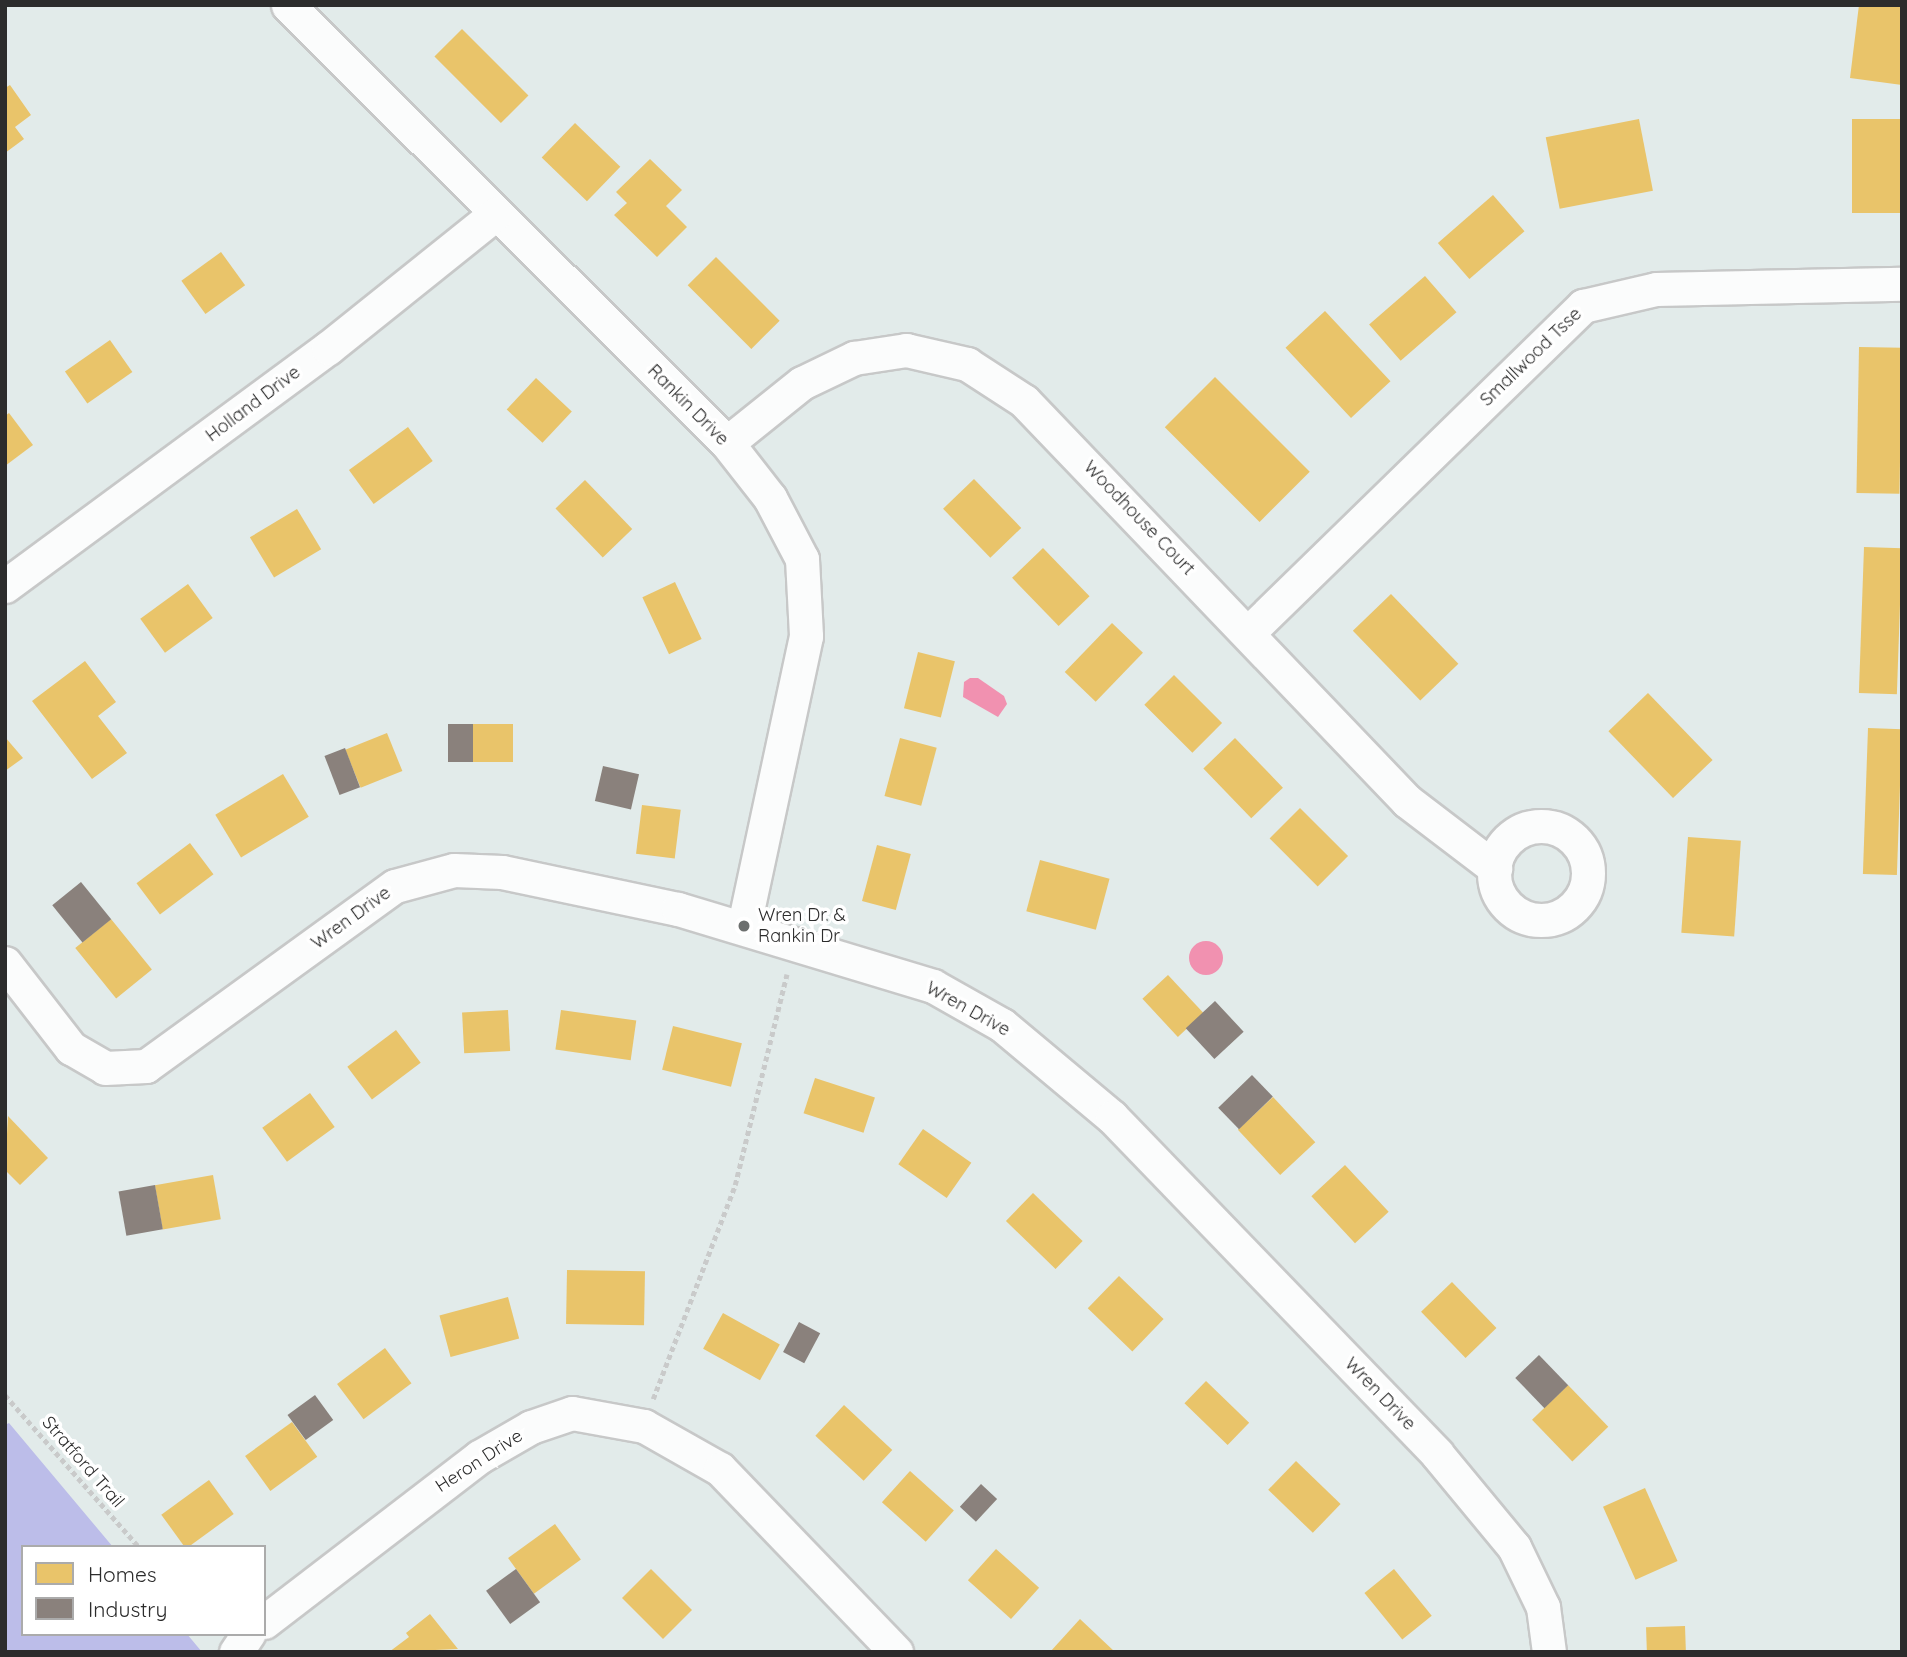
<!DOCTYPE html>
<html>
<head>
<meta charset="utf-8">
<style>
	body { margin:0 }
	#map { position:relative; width:1907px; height:1657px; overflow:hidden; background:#e2ebea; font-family:Quicksand,sans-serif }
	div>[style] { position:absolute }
	.green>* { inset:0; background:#bcbde9 }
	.water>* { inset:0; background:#f191b0 }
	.round { border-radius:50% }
	.homes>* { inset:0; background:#e9c46a; transform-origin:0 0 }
	.industry>* { inset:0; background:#8a817c; transform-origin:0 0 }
	.path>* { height:4.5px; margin-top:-2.25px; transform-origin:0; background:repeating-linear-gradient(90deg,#c9caca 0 5px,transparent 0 8.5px) }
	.roads { filter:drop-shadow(2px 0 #c7c8c8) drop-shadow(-2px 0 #c7c8c8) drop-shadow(0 2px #c7c8c8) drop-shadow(0 -2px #c7c8c8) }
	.street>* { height:33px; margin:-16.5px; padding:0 16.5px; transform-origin:16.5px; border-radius:16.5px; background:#fbfcfc }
	.street>.ring { margin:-16.5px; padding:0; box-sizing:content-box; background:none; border:33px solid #fbfcfc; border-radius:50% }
	.dots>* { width:19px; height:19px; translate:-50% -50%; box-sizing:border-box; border:4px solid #fff; border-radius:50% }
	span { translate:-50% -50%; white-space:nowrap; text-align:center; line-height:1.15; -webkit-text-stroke:7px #fff; paint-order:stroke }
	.street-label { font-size:18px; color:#2c2c2c }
	.poi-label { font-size:18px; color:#2c2c2c }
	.left { translate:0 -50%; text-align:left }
	.frame { position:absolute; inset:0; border:7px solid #2c2c2c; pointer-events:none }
	.legend { position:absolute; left:21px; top:1545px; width:245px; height:91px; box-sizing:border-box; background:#fff; border:2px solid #ababab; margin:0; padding:9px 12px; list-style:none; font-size:21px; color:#2c2c2c }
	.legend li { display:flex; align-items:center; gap:14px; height:35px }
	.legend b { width:35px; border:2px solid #ababab }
</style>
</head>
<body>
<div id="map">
	<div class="green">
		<div style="clip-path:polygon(9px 1423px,113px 1547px,23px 1547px,23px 1634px,187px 1634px,202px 1652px,5px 1652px,5px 1425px)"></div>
	</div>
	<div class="water">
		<div style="clip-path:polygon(970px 678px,978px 678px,1004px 696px,1007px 704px,998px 717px,963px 697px,964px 682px)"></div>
		<div class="round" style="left:1189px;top:941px;width:34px;height:34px"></div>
	</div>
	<div class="homes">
		<div style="clip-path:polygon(1859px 5px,1902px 5px,1902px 85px,1850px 78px)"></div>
		<div style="left:462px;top:29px;width:94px;height:39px;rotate:45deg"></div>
		<div style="clip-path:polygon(10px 85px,31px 115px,15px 127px,24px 139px,5px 153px,5px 88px)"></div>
		<div style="left:1639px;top:119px;width:73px;height:95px;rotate:79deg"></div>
		<div style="left:1852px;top:119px;width:50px;height:94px"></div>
		<div style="left:575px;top:123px;width:63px;height:48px;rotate:44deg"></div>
		<div style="clip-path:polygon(650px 159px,682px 190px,666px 206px,687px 227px,657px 257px,614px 215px,627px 203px,616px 192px)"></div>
		<div style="left:1493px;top:195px;width:48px;height:73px;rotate:49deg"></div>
		<div style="left:221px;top:252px;width:41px;height:49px;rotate:54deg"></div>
		<div style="left:716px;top:257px;width:90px;height:40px;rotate:45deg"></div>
		<div style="left:1425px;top:276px;width:48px;height:74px;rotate:49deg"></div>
		<div style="left:1325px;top:311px;width:96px;height:54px;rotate:47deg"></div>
		<div style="left:110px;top:340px;width:39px;height:55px;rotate:55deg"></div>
		<div style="left:1859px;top:347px;width:43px;height:146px;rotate:1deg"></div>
		<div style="left:1215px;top:377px;width:134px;height:71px;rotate:45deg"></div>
		<div style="left:536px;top:378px;width:49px;height:43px;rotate:43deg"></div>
		<div style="clip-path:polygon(9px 413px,33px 445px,5px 466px,5px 416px)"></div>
		<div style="left:408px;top:427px;width:42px;height:73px;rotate:54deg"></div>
		<div style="left:974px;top:479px;width:68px;height:43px;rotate:46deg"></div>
		<div style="left:585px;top:480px;width:68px;height:41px;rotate:46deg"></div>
		<div style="left:297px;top:509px;width:47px;height:55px;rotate:59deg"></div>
		<div style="left:1864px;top:547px;width:38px;height:146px;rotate:2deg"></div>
		<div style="left:1043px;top:548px;width:67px;height:43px;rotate:46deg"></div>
		<div style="left:675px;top:582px;width:63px;height:36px;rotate:65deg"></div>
		<div style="left:188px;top:584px;width:42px;height:59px;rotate:54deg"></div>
		<div style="left:1391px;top:594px;width:97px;height:53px;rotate:46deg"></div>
		<div style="left:1112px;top:623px;width:43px;height:68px;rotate:44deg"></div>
		<div style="left:918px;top:652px;width:38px;height:58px;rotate:14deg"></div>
		<div style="clip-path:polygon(85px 661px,116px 702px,98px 716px,127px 753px,92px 779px,32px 701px)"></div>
		<div style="left:1174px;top:675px;width:68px;height:42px;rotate:45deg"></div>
		<div style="left:1648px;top:693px;width:93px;height:55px;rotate:46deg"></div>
		<div style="left:473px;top:724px;width:40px;height:38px"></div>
		<div style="left:1868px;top:728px;width:34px;height:146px;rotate:2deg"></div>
		<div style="left:387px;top:733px;width:41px;height:45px;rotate:68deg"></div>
		<div style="clip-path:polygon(5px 737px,23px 758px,5px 771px)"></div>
		<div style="left:900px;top:738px;width:38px;height:60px;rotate:15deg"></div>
		<div style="left:1235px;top:738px;width:69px;height:44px;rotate:46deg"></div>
		<div style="left:283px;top:774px;width:50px;height:79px;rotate:59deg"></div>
		<div style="left:642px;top:805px;width:39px;height:49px;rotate:7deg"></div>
		<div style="left:1300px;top:808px;width:68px;height:43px;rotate:45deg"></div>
		<div style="left:1688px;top:837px;width:53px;height:96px;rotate:4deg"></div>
		<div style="left:190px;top:843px;width:39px;height:67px;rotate:53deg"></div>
		<div style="left:877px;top:845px;width:35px;height:58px;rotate:15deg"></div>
		<div style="left:1040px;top:860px;width:72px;height:53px;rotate:15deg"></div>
		<div style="left:111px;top:919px;width:65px;height:46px;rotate:51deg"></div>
		<div style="left:1168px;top:975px;width:52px;height:35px;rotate:47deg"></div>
		<div style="left:508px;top:1010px;width:41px;height:46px;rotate:87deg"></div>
		<div style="left:561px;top:1010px;width:76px;height:40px;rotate:8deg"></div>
		<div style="left:673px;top:1026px;width:71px;height:45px;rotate:14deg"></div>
		<div style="left:396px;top:1030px;width:41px;height:61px;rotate:53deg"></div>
		<div style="left:815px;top:1078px;width:63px;height:37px;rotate:18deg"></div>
		<div style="left:310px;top:1093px;width:42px;height:59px;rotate:54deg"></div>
		<div style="left:1273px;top:1097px;width:62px;height:48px;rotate:47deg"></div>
		<div style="clip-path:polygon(8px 1116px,48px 1158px,20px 1185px,5px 1170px)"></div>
		<div style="left:923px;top:1129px;width:59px;height:43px;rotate:35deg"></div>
		<div style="left:1345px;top:1165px;width:64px;height:46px;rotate:47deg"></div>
		<div style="left:213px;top:1175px;width:45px;height:59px;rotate:80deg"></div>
		<div style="left:1033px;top:1193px;width:69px;height:39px;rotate:44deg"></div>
		<div style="left:567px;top:1270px;width:78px;height:54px;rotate:1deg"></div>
		<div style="left:1119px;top:1276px;width:62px;height:45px;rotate:44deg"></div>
		<div style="left:1452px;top:1282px;width:64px;height:43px;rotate:46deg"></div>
		<div style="left:508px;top:1297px;width:43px;height:71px;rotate:75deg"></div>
		<div style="left:723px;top:1313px;width:65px;height:41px;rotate:29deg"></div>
		<div style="left:385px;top:1348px;width:44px;height:60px;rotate:53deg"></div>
		<div style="left:1206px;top:1381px;width:60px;height:31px;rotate:44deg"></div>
		<div style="left:1568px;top:1385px;width:58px;height:50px;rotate:46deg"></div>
		<div style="left:844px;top:1405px;width:66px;height:42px;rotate:43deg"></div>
		<div style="left:292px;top:1422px;width:43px;height:58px;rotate:54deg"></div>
		<div style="left:1296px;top:1461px;width:62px;height:40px;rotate:44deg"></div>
		<div style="left:910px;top:1471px;width:59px;height:42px;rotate:42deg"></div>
		<div style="left:209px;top:1480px;width:42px;height:59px;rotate:54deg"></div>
		<div style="left:1645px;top:1488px;width:80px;height:46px;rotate:66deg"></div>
		<div style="left:555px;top:1524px;width:44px;height:58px;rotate:54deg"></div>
		<div style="left:996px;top:1549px;width:58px;height:42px;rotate:42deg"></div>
		<div style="left:651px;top:1569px;width:58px;height:41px;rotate:45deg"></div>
		<div style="left:1394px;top:1569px;width:60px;height:38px;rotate:51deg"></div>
		<div style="clip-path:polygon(430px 1614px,458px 1649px,389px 1652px,409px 1637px,406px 1633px)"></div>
		<div style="clip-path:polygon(1080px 1619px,1115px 1652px,1050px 1652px)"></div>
		<div style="left:1685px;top:1626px;width:26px;height:39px;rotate:88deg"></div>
	</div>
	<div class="industry">
		<div style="left:448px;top:724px;width:25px;height:38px"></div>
		<div style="left:345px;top:748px;width:42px;height:22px;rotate:69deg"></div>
		<div style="left:603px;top:766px;width:37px;height:36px;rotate:13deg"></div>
		<div style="left:81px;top:882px;width:48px;height:37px;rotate:51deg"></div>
		<div style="left:1215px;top:1001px;width:42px;height:40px;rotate:47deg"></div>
		<div style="left:1252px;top:1075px;width:30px;height:47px;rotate:46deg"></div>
		<div style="left:155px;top:1185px;width:45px;height:37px;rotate:80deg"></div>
		<div style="left:799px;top:1322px;width:24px;height:34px;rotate:28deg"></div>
		<div style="left:1539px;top:1355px;width:42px;height:33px;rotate:46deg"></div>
		<div style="left:315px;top:1395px;width:31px;height:34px;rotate:54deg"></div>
		<div style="left:981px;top:1484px;width:22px;height:31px;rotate:43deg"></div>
		<div style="left:516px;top:1569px;width:41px;height:37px;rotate:54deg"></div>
	</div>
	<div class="path">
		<div style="left:5px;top:1395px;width:203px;rotate:48.6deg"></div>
		<div style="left:653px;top:1399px;width:229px;rotate:-69deg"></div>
		<div style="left:735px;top:1185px;width:217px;rotate:-76.2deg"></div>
	</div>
	<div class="roads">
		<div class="street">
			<div style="left:288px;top:5px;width:620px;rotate:44.93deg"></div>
			<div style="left:727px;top:443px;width:70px;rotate:52deg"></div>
			<div style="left:770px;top:498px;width:69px;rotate:62.3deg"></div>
			<div style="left:802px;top:559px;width:77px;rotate:87deg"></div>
			<div style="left:806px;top:636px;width:297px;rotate:102.1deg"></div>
			<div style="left:727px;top:443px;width:96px;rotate:-38.7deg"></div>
			<div style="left:802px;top:383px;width:58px;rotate:-25.7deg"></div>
			<div style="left:854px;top:358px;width:53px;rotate:-8.7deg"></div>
			<div style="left:906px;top:350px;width:63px;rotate:12.9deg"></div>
			<div style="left:967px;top:364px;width:68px;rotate:33deg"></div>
			<div style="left:1024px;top:401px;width:554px;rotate:46.24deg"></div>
			<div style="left:1407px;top:801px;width:111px;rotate:37.3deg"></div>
			<div style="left:5px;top:586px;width:401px;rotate:-36.4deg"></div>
			<div style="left:328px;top:348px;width:214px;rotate:-38.7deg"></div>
			<div style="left:1249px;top:632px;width:467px;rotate:-44.3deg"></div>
			<div style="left:1583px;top:306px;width:75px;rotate:-13.1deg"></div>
			<div style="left:1656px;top:289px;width:246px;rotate:-1.2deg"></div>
			<div class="ring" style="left:1494px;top:826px;width:61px;height:61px"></div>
			<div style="left:5px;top:963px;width:108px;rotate:52.2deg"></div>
			<div style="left:71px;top:1048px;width:39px;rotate:30deg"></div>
			<div style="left:105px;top:1068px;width:41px;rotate:-2.8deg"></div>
			<div style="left:146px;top:1066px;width:307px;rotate:-35.9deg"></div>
			<div style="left:395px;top:886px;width:61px;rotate:-15.2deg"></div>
			<div style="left:454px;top:870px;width:48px;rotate:2.4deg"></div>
			<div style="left:502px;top:872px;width:180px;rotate:11.9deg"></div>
			<div style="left:678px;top:909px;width:266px;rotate:16.8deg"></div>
			<div style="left:933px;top:986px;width:79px;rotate:29.5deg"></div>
			<div style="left:1002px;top:1025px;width:143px;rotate:39.9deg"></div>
			<div style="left:1112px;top:1117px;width:468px;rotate:46deg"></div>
			<div style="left:1437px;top:1454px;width:121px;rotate:50.4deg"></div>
			<div style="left:1514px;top:1547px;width:67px;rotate:64.2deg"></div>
			<div style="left:1543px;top:1607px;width:45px;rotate:82.4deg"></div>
			<div style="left:264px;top:1622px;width:271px;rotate:-37.5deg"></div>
			<div style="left:479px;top:1457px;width:60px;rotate:-30deg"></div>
			<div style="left:531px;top:1427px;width:43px;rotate:-18.9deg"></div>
			<div style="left:572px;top:1413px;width:73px;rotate:10.2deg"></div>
			<div style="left:644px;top:1426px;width:87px;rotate:29.5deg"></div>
			<div style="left:720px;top:1469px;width:254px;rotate:46.1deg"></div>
			<div style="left:236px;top:1652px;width:22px;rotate:-56deg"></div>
		</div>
	</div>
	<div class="dots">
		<div style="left:744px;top:926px;background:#6c6f6e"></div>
	</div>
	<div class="street-label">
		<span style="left:1531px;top:357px;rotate:-44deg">Smallwood Tsse</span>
		<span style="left:253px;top:404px;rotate:-37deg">Holland Drive</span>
		<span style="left:688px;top:405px;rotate:45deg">Rankin Drive</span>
		<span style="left:1139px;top:518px;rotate:46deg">Woodhouse Court</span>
		<span style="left:351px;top:918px;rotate:-36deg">Wren Drive</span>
		<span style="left:968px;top:1009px;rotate:29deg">Wren Drive</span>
		<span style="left:1380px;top:1394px;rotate:46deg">Wren Drive</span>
		<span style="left:479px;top:1461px;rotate:-33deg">Heron Drive</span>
		<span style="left:83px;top:1462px;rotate:49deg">Stratford Trail</span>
	</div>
	<div class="poi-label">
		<span class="left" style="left:758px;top:926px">Wren Dr. &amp;<br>Rankin Dr</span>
	</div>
	<div class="frame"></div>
	<ul class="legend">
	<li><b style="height:19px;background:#e9c46a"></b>Homes</li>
	<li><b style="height:19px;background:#8a817c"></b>Industry</li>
	</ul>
</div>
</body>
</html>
